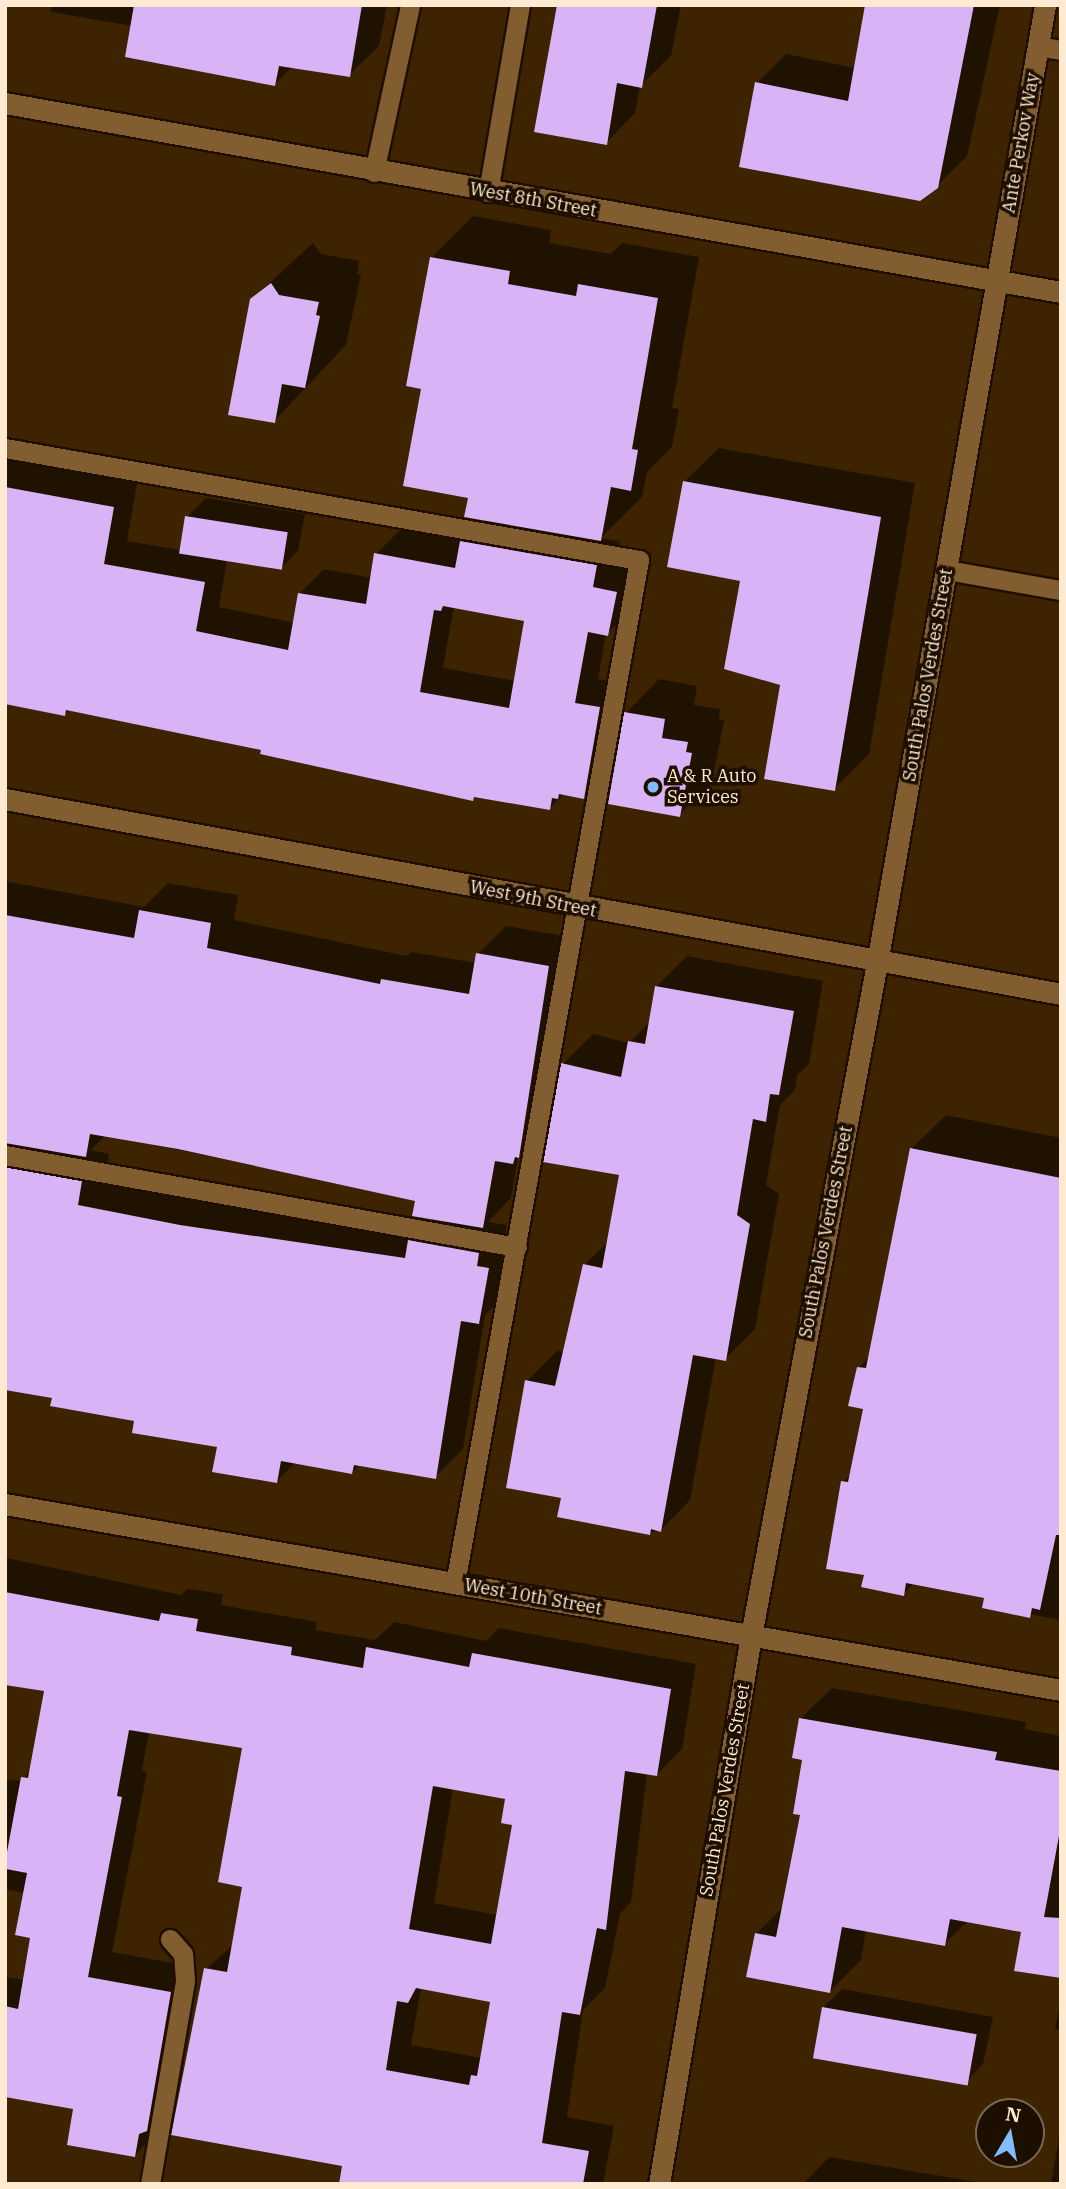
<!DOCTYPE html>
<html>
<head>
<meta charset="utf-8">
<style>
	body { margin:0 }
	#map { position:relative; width:1066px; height:2189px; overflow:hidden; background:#3d2300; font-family:"IBM Plex Serif",serif }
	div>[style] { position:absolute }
	.shadow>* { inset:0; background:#0007 }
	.building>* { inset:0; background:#d8b3f5; transform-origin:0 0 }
	.roads { filter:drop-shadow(2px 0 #1f0e00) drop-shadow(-2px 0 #1f0e00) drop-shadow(0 2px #1f0e00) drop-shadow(0 -2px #1f0e00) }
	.lane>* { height:19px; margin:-9.5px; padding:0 9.5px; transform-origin:9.5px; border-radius:9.5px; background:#825d30 }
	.street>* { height:21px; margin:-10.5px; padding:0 10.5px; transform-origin:10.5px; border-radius:10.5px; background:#825d30 }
	.dots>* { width:19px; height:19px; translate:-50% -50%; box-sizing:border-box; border:4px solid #1d0f00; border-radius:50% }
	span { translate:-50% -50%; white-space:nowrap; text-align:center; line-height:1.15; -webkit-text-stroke:7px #1d0f00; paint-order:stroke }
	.street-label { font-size:18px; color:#fee9d1 }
	.poi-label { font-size:18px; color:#fee9d1 }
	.left { translate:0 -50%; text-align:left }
	.frame { position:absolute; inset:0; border:7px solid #fee9d1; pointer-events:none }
	.north { position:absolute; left:975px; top:2098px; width:70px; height:70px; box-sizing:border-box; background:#1d0f00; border:2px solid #776654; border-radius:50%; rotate:10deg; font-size:19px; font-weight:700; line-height:28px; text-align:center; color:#fee9d1 }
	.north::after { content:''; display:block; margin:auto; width:24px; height:32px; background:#81bdfa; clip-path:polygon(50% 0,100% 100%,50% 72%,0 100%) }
</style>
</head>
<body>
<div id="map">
	<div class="shadow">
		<div style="clip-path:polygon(52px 5px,387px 5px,379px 46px,349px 75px,293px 66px,275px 84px,132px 26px,51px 12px)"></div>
		<div style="clip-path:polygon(559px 5px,681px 5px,671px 56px,640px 86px,635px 113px,606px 143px)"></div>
		<div style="clip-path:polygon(866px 5px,1000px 5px,967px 156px,937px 186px,757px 83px,786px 54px,855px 68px)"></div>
		<div style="clip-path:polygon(evenodd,473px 216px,551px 230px,549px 243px,611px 254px,622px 243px,699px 257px,672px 408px,679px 409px,672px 447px,647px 472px,642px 497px,601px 538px,620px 541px,616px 563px,640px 568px,632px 611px,606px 634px,598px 679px,623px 684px,607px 773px,583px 797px,564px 794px,549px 809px,417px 788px,263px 748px,70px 709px,65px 714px,5px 703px,5px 459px,137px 483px,127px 541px,181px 550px,187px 517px,206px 498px,305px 514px,298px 551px,279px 570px,227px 560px,219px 607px,295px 623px,300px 593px,324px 569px,372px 578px,376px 554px,400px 530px,462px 541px,485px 519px,470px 497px,423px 388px,431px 258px,473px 216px,454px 606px,526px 619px,515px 681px,443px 668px,454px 606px)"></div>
		<div style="clip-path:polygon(313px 243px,321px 254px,359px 261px,357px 274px,361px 274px,346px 345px,274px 421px,252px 299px)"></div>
		<div style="clip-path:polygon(719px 448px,915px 483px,869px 754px,834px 789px,782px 684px,742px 579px,684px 482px)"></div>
		<div style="clip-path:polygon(659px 679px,697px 686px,694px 705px,720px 709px,719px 719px,724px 720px,712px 782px,679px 815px,626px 713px)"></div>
		<div style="clip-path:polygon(evenodd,5px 881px,144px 907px,168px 883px,238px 895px,234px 920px,406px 956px,411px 952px,476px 963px,478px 954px,506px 926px,576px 938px,547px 1128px,518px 1157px,511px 1198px,488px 1222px,506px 1225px,506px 1294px,485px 1315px,463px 1449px,435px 1477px,360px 1464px,352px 1473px,296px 1462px,276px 1482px,219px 1446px,54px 1397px,5px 1388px,5px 1143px,25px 1147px,46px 1047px,5px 1041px,5px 881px,106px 1135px,417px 1199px,433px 1218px,422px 1228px,106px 1177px,109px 1154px,91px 1150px,106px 1135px)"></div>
		<div style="clip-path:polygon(687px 956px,823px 981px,809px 1064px,797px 1075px,795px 1090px,780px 1105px,766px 1185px,779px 1194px,755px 1329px,725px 1359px,716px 1357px,690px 1500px,661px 1530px,649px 1533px,563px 1497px,527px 1381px,557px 1351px,565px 1352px,584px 1265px,609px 1241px,621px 1173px,563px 1064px,593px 1034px,629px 1043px,651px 1021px,657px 986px)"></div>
		<div style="clip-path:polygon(946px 1115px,1061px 1138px,1061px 1620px,984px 1606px,986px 1597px,914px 1583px,903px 1594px,866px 1574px,843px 1482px,851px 1474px,865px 1408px,858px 1368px,871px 1355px,911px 1149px)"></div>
		<div style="clip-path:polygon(evenodd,7px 1558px,181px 1595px,188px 1589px,223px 1594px,221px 1605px,317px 1622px,315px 1630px,375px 1640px,394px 1622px,486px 1641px,499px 1628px,696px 1664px,682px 1749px,656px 1775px,647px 1773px,631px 1902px,620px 1914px,605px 1988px,583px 2010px,567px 2117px,614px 2126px,603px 2184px,340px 2184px,344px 2165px,206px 1969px,234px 1944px,244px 1886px,244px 1746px,149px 1731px,142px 1771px,147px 1772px,112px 1952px,195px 1967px,172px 2103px,160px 2130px,135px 2155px,75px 2108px,5px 2096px,5px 1977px,24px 1980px,32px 1937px,25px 1893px,5px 1889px,5px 1779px,22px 1781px,31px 1769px,46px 1690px,5px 1683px,7px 1558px,453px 1788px,507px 1798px,514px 1823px,497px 1915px,434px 1903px,453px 1788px,7px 1558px,421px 1988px,492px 2000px,482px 2058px,411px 2045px,421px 1988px)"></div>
		<div style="clip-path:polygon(832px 1688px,1026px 1722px,1025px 1729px,1061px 1736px,1061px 1977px,1023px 1930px,968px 1921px,944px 1944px,866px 1930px,861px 1960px,830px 1991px,756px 1934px,784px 1906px,802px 1813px,801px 1718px)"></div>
		<div style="clip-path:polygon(842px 1989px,993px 2017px,983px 2064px,965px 2083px,823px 2008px)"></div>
		<div style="clip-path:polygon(1061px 1998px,1061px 2030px,1055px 2029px)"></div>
		<div style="clip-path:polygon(1061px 2126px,1061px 2184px,1051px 2184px)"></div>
		<div style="clip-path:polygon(829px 2157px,989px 2184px,803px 2184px)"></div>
	</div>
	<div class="building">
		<div style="clip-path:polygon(134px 5px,362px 5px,350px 77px,279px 66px,275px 86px,125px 57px)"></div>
		<div style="clip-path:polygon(557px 5px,657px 5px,642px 88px,617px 83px,607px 145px,534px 132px)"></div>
		<div style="clip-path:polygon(865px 5px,974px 5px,938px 188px,920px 201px,739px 167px,755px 82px,848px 101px)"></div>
		<div style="clip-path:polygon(430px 257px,510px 271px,508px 284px,576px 296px,578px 284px,658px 298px,632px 449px,638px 450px,631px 491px,611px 487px,601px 541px,464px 517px,468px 498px,403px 486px,421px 389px,406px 386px)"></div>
		<div style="clip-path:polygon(271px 283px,279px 295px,319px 302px,316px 315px,320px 316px,305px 388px,282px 384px,275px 423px,228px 415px,250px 299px)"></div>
		<div style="clip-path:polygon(683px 481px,881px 517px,835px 791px,764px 779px,780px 685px,724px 669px,740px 581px,667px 567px)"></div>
		<div style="clip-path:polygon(evenodd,5px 487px,114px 507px,104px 564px,205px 582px,196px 631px,288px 650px,298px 593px,366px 604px,374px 553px,455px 568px,460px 541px,597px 565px,593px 587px,617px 592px,608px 636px,588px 632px,575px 703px,600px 707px,584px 799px,559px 794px,558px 799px,552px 798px,550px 810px,474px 797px,473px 801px,260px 754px,261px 750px,66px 710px,65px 716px,5px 704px,5px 487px,443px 606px,524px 621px,509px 708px,420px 692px,434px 610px,441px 611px,443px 606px)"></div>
		<div style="left:185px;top:516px;width:104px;height:38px;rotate:9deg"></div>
		<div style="clip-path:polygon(624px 712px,665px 719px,662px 738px,688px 742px,686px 752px,692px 753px,680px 817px,608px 804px)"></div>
		<div style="clip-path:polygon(139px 910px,211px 923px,207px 948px,380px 984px,381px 979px,469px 994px,476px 953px,549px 966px,519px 1158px,515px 1157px,513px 1164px,495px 1161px,483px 1228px,412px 1216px,415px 1201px,178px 1149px,90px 1134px,86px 1157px,5px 1143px,5px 915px,134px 938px)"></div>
		<div style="clip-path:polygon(655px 986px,794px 1011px,779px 1095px,770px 1094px,766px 1122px,753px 1119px,737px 1215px,750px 1224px,726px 1361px,693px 1355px,661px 1532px,651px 1529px,650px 1535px,557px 1517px,561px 1498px,506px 1488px,525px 1380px,555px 1386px,583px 1264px,602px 1268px,619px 1175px,543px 1162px,561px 1063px,621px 1077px,628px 1041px,645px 1044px)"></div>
		<div style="clip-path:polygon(910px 1148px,1061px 1178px,1061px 1535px,1056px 1535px,1040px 1610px,1032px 1608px,1030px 1618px,982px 1608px,984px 1598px,906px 1583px,904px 1596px,861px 1587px,864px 1575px,826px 1569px,841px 1481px,848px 1482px,863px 1409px,848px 1406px,857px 1367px,866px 1368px)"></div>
		<div style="clip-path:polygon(5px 1167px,82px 1181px,78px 1205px,180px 1225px,405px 1258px,408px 1240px,479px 1253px,477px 1266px,489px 1268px,479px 1324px,461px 1321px,436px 1479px,354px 1465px,352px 1474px,281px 1461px,277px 1483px,212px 1472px,217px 1447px,132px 1433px,134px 1421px,50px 1406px,52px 1398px,5px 1390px)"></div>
		<div style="clip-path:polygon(evenodd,5px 1592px,159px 1621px,161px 1613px,198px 1619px,196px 1631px,292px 1647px,291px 1655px,363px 1668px,366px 1647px,469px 1667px,472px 1653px,671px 1689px,657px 1776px,625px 1771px,606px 1930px,597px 1928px,580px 2015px,562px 2012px,542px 2143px,589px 2151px,583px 2184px,339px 2184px,342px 2166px,171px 2135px,204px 1968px,227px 1972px,242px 1887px,218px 1882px,242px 1748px,129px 1730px,117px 1796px,122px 1797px,88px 1977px,171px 1992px,147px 2131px,139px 2134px,135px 2157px,67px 2145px,73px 2109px,5px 2097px,5px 2006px,18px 2009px,30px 1938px,15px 1935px,27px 1873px,6px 1869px,7px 1852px,21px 1777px,28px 1778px,44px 1691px,5px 1685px,5px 1592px,433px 1786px,505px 1799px,501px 1823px,512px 1825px,491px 1944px,409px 1929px,433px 1786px,5px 1592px,416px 1988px,490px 2002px,477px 2076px,471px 2075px,469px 2085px,386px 2070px,397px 2001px,408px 2003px,416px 1988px)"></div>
		<div style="clip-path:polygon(799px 1718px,997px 1752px,995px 1760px,1061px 1771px,1061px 1825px,1044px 1917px,1061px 1918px,1061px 1978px,1014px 1971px,1021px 1932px,950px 1919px,945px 1946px,842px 1927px,830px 1993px,746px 1977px,755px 1933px,776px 1937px,800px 1815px,793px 1814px,802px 1760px,792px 1758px)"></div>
		<div style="left:822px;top:2007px;width:157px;height:52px;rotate:10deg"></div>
	</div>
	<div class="roads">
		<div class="lane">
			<div style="left:1038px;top:46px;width:23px;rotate:10deg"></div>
			<div style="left:374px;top:172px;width:171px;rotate:-77.8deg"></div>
			<div style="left:488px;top:192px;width:190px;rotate:-80.3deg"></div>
			<div style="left:5px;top:448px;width:644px;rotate:10.02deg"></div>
			<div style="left:639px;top:560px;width:1040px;rotate:100.19deg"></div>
			<div style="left:947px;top:570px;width:116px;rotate:10deg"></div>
			<div style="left:5px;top:1155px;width:520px;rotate:10.19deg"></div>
			<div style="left:150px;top:2184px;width:206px;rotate:-80.2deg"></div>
			<div style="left:185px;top:1981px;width:27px;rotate:-94deg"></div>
			<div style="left:183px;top:1954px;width:20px;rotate:-131deg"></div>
		</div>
		<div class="street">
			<div style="left:5px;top:103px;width:1073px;rotate:10.15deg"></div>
			<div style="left:5px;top:799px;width:1074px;rotate:10.46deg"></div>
			<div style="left:5px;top:1504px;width:1072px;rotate:9.99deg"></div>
			<div style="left:659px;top:2184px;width:556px;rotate:-80.47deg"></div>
			<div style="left:751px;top:1636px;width:685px;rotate:-79.4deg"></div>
			<div style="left:877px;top:963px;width:973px;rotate:-80.05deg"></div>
		</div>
	</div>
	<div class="dots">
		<div style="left:653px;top:787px;background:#81bdfa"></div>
	</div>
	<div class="street-label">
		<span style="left:1021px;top:143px;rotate:-80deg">Ante Perkov Way</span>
		<span style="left:533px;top:200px;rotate:10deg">West 8th Street</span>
		<span style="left:928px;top:675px;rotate:-80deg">South Palos Verdes Street</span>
		<span style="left:533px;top:899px;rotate:11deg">West 9th Street</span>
		<span style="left:826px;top:1232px;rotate:-79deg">South Palos Verdes Street</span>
		<span style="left:533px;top:1597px;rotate:10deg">West 10th Street</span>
		<span style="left:725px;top:1790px;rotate:-80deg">South Palos Verdes Street</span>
	</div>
	<div class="poi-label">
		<span class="left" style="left:667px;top:787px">A &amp; R Auto<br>Services</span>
	</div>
	<div class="frame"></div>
	<div class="north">N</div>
</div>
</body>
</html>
